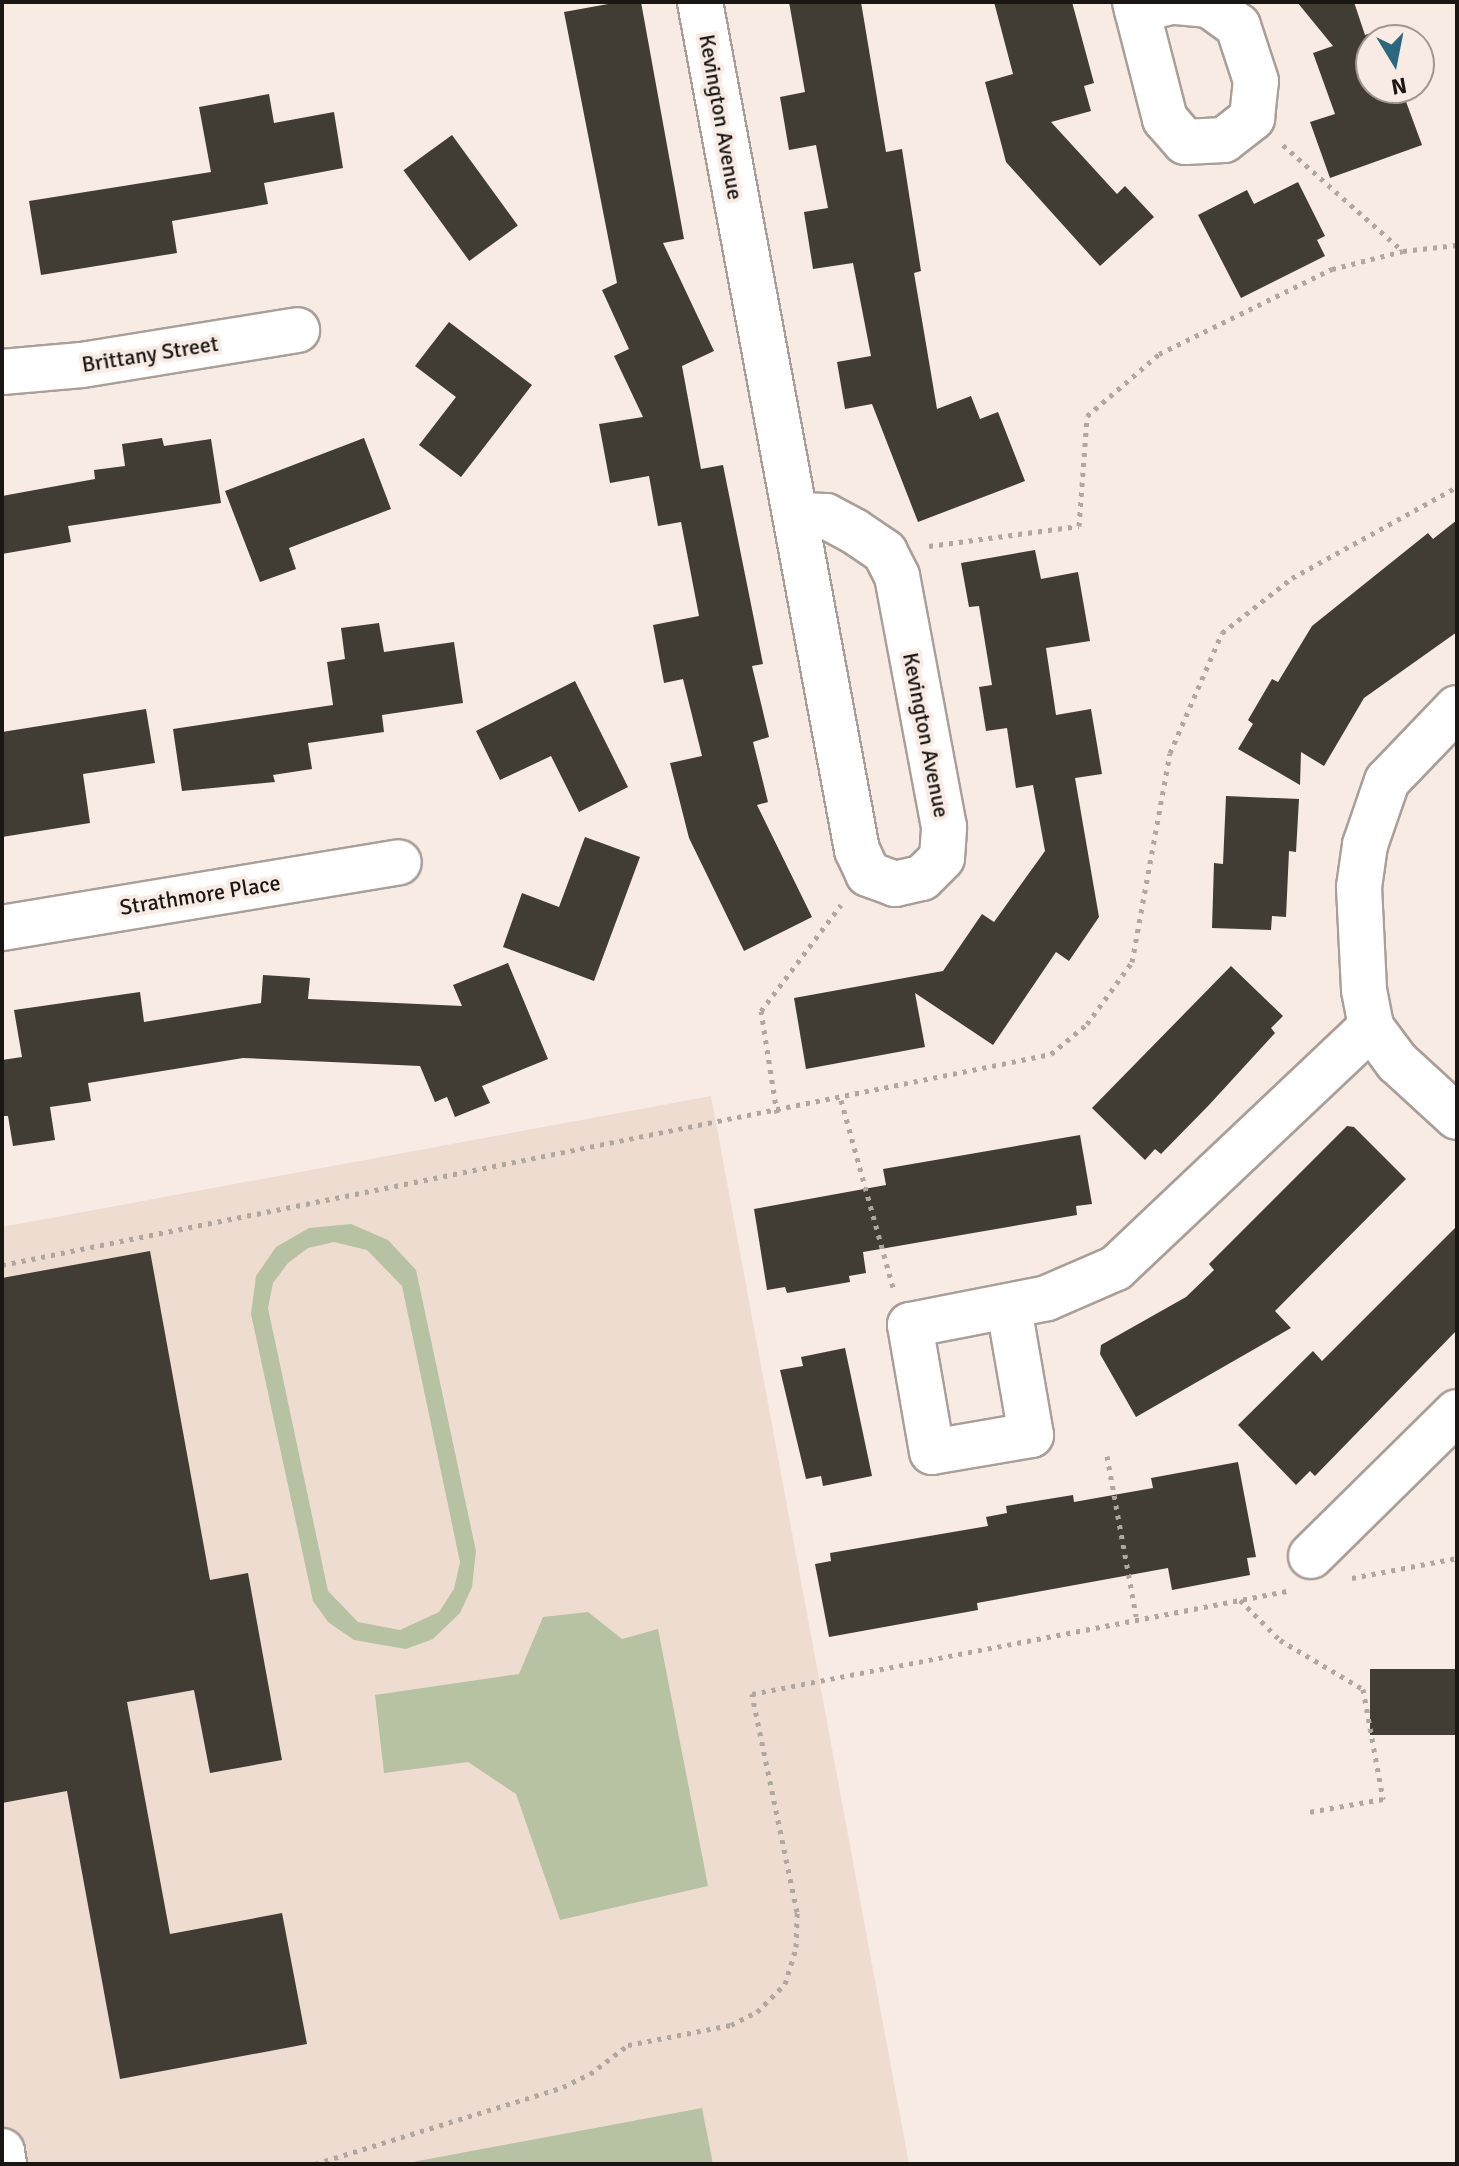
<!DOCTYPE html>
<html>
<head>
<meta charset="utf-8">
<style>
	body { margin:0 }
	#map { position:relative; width:1459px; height:2166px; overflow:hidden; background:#f7ebe4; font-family:Signika,sans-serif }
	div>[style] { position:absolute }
	.built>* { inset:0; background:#efdcd1 }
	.green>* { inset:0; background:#b7c2a2 }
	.building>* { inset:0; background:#413d34; transform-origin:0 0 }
	.path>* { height:5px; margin-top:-2.5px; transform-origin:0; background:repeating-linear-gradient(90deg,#b0a7a1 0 4px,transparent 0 10px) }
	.roads { filter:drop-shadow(2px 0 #a99f99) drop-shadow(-2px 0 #a99f99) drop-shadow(0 2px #a99f99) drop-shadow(0 -2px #a99f99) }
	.minor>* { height:44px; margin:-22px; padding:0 22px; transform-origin:22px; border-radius:22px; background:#fff }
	span { translate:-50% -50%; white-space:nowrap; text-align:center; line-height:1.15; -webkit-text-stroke:8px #f7ebe4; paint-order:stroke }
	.street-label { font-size:22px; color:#1a1614 }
	.frame { position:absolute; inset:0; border:4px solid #1a1614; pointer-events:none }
	.north { position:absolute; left:1355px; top:24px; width:80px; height:80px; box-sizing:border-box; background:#f7ebe4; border:2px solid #9f9691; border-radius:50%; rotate:170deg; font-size:22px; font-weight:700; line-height:32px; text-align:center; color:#1a1614 }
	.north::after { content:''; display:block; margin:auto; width:28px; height:36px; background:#2b687f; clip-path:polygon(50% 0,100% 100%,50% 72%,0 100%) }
</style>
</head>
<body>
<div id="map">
	<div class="built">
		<div style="clip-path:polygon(711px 1096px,909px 2164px,2px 2164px,2px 1227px)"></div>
	</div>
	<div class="green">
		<div style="clip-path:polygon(evenodd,351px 1224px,388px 1240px,416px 1270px,476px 1551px,472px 1587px,460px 1613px,433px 1639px,406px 1649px,354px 1640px,328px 1622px,313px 1601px,251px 1314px,256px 1276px,276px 1247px,309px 1228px,351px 1224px,334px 1242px,367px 1250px,402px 1286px,460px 1562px,454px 1589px,439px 1612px,400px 1630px,358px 1622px,328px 1591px,268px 1308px,273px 1283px,288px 1263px,308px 1248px,334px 1242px)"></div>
		<div style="clip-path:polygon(588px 1612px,622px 1639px,658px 1629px,708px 1886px,560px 1920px,516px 1794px,468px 1762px,384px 1773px,375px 1695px,519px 1674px,543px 1617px)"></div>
		<div style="clip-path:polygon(702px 2108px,713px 2164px,402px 2164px)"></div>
	</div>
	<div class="building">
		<div style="clip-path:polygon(619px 2px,641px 2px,684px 239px,663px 243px,714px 351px,682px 366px,701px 469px,723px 465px,763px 664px,752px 666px,769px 737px,753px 742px,768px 802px,757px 805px,812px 917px,744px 951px,689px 838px,670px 763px,702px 756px,683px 679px,664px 683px,653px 625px,699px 616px,681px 522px,658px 526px,649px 476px,610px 483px,599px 424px,643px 417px,614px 356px,629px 349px,602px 290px,617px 283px,564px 12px)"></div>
		<div style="clip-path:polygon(789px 2px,861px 2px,886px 152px,902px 149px,921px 271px,914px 273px,937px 409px,971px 396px,980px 419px,998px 412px,1025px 481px,918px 522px,872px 404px,845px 409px,837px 362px,871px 356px,853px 263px,813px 269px,804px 212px,828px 208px,816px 145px,789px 150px,780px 97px,805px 92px)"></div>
		<div style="clip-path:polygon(994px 2px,1072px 2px,1094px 83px,1084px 86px,1091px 111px,1051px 122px,1117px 194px,1125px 186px,1154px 217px,1100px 266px,1006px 162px,985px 82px,1013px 74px)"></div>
		<div style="clip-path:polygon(1297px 2px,1354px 2px,1365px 35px,1371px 33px,1371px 88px,1401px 88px,1422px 145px,1330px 178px,1310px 122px,1335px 114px,1313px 53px,1333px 46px)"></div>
		<div style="clip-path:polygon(269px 94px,274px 123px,334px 112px,343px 168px,264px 183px,268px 204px,172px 221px,177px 253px,41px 275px,29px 201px,211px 172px,199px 107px)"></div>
		<div style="left:452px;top:135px;width:112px;height:60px;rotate:54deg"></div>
		<div style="clip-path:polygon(1298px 182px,1325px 236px,1317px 240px,1325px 256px,1241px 298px,1198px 215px,1247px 190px,1254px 204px)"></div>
		<div style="clip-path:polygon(449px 322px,532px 385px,461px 477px,419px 445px,456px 397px,415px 366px)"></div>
		<div style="clip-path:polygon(162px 438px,164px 446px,211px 439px,221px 503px,68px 526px,71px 542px,2px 554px,2px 496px,95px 479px,94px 470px,125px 466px,122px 444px)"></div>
		<div style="clip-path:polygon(364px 438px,391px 509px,289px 548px,296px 569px,260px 582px,225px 491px)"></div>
		<div style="clip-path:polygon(1457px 520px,1457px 632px,1364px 698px,1324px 766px,1301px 752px,1300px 785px,1238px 749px,1253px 724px,1248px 720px,1272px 679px,1278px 682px,1312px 626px,1428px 533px,1433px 539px)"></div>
		<div style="clip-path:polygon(1035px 550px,1041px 579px,1078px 572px,1090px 641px,1046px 648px,1056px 715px,1091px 709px,1102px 774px,1075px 778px,1099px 917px,1069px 961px,1056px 952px,993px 1045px,915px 993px,925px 1047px,806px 1069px,794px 998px,943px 971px,982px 914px,994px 922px,1045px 851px,1033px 785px,1016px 788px,1007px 728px,986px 731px,979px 687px,992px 685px,979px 606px,969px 607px,961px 563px)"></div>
		<div style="clip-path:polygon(379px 623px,384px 652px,454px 642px,463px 703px,382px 715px,384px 732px,308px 743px,312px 769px,273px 775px,275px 782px,182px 791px,173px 729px,333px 705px,327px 662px,345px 659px,341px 628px)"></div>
		<div style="clip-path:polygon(575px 681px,628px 787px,579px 812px,551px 756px,500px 780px,476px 731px)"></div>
		<div style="clip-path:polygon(146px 709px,155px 763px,83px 774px,90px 823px,2px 837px,2px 732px)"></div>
		<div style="clip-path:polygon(1226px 796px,1299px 799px,1296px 852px,1289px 851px,1286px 917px,1272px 916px,1271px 930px,1212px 928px,1214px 863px,1223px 864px)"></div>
		<div style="clip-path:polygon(585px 837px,640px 857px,594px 981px,503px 947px,522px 893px,559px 907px)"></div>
		<div style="clip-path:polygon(508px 963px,548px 1059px,482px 1086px,490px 1103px,455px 1117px,447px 1097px,435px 1102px,420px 1066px,243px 1058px,88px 1083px,91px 1101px,50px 1107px,55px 1140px,13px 1146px,8px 1116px,2px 1116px,2px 1060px,22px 1057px,14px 1010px,140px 992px,144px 1022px,261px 1003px,263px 975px,310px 978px,308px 999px,462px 1006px,453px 985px)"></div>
		<div style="clip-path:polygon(1231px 966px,1283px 1016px,1271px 1028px,1275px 1033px,1209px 1105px,1161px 1154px,1155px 1149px,1145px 1160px,1092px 1108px)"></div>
		<div style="clip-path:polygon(1347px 1126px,1354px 1127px,1406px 1179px,1275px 1311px,1291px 1328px,1136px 1417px,1100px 1354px,1101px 1345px,1186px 1297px,1214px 1270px,1209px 1264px)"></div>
		<div style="clip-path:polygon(1080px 1135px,1092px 1204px,1076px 1206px,1077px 1215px,863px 1252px,866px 1273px,849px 1276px,850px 1282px,787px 1293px,785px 1287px,767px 1290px,754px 1209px,886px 1185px,883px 1169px)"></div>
		<div style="clip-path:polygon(1457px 1226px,1457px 1330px,1315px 1476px,1310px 1471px,1296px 1485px,1238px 1425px,1313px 1351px,1322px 1361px)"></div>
		<div style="clip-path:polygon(150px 1251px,210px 1580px,248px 1573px,282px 1760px,210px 1773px,194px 1690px,127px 1702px,170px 1934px,282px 1913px,307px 2044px,120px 2079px,67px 1791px,2px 1803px,2px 1278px)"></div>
		<div style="clip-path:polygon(845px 1348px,872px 1476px,823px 1486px,821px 1476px,806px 1479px,780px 1370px,803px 1366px,801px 1357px)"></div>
		<div style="clip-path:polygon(1238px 1462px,1256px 1557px,1247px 1558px,1250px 1575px,1172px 1590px,1168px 1568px,977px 1603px,978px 1610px,829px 1637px,815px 1564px,831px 1561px,830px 1553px,988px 1526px,986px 1517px,1007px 1513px,1006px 1506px,1073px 1495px,1074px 1502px,1153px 1488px,1151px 1478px)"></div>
		<div style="left:1457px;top:1669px;width:66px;height:87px;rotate:90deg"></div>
	</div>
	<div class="path">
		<div style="left:1283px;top:145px;width:160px;rotate:41.5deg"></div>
		<div style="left:929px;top:546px;width:151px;rotate:-7.6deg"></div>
		<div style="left:1079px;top:526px;width:110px;rotate:-85.8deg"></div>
		<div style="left:1087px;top:416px;width:95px;rotate:-40.7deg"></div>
		<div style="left:1159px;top:354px;width:193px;rotate:-26.2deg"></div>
		<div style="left:1332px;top:269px;width:73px;rotate:-14.2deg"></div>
		<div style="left:1403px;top:251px;width:54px;rotate:-6.3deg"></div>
		<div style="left:841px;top:1100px;width:195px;rotate:74.5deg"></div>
		<div style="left:777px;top:1113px;width:103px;rotate:-98.9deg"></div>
		<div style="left:761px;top:1011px;width:133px;rotate:-53deg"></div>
		<div style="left:2px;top:1265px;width:1070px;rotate:-11.37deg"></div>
		<div style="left:1051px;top:1054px;width:47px;rotate:-39.8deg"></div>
		<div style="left:1087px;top:1024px;width:77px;rotate:-54deg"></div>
		<div style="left:1132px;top:962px;width:212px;rotate:-79.7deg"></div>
		<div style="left:1170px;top:753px;width:131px;rotate:-66.6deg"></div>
		<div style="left:1222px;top:633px;width:89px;rotate:-38.2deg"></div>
		<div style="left:1292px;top:578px;width:188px;rotate:-28.9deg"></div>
		<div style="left:1107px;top:1456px;width:163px;rotate:79.7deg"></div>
		<div style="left:1352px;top:1578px;width:107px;rotate:-10.8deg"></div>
		<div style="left:1240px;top:1600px;width:57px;rotate:45deg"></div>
		<div style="left:1280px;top:1640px;width:96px;rotate:30.6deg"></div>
		<div style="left:1363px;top:1689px;width:112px;rotate:79.7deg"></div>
		<div style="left:1383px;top:1799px;width:75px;rotate:170deg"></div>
		<div style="left:315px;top:2164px;width:260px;rotate:-17.2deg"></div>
		<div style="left:563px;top:2087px;width:30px;rotate:-26deg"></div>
		<div style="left:590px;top:2074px;width:48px;rotate:-37.3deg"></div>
		<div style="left:628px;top:2045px;width:105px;rotate:-11deg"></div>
		<div style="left:731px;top:2025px;width:29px;rotate:-27deg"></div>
		<div style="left:757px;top:2012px;width:40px;rotate:-45deg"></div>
		<div style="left:785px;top:1984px;width:39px;rotate:-73deg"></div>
		<div style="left:796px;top:1947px;width:35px;rotate:-88deg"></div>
		<div style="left:797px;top:1912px;width:223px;rotate:-101.7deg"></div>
		<div style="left:752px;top:1694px;width:545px;rotate:-10.9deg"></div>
	</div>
	<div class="roads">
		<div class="minor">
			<div style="left:700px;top:2px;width:862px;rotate:79.51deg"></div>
			<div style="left:857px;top:850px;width:26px;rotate:65deg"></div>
			<div style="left:868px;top:874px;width:29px;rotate:20deg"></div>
			<div style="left:895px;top:884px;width:28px;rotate:-13deg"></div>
			<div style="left:922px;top:878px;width:28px;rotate:-45deg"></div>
			<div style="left:942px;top:858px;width:31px;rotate:-86deg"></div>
			<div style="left:944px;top:827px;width:255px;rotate:-100.6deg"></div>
			<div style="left:897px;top:576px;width:27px;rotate:-117deg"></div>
			<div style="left:885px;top:552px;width:37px;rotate:-146deg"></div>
			<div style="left:854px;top:531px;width:32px;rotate:-152deg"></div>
			<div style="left:826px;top:516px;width:31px;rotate:-178deg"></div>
			<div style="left:1135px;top:2px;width:121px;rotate:75.6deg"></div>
			<div style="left:1165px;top:119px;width:30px;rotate:49deg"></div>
			<div style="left:1185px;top:142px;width:39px;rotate:-3deg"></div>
			<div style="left:1224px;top:140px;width:36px;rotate:-38deg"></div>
			<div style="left:1252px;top:118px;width:37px;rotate:-84deg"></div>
			<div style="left:1256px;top:81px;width:58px;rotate:-108.1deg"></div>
			<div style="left:1238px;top:26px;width:36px;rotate:-144deg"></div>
			<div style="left:1209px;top:5px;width:38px;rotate:-175deg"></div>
			<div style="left:1171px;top:2px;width:35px;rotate:167deg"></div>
			<div style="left:2px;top:372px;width:80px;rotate:-5deg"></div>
			<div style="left:82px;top:365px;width:218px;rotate:-9.2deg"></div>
			<div style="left:1457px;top:708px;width:101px;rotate:133.8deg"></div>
			<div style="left:1387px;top:781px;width:68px;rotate:109deg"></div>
			<div style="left:1365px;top:845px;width:42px;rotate:98.1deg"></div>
			<div style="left:1359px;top:887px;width:103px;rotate:87.2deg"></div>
			<div style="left:1364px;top:990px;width:38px;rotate:79deg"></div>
			<div style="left:1371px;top:1027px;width:44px;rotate:53.4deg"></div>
			<div style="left:1397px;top:1062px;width:81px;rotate:42.5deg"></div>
			<div style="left:2px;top:928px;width:402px;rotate:-9.4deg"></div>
			<div style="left:1009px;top:1308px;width:129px;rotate:80.2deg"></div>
			<div style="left:1031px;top:1435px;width:100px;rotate:170.3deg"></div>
			<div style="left:932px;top:1452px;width:129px;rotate:-99.8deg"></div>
			<div style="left:910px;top:1325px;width:140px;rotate:-11.1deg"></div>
			<div style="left:1047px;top:1298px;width:75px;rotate:-23.5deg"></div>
			<div style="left:1116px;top:1268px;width:351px;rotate:-43.4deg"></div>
			<div style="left:1311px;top:1556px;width:205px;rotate:-44.6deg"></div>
			<div style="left:2px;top:2151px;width:13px;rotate:81deg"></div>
		</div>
	</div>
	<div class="street-label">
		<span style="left:721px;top:117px;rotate:80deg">Kevington Avenue</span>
		<span style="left:150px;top:354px;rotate:-9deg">Brittany Street</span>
		<span style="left:926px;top:735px;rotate:79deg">Kevington Avenue</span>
		<span style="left:200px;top:895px;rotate:-9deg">Strathmore Place</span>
	</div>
	<div class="frame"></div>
	<div class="north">N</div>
</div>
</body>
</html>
